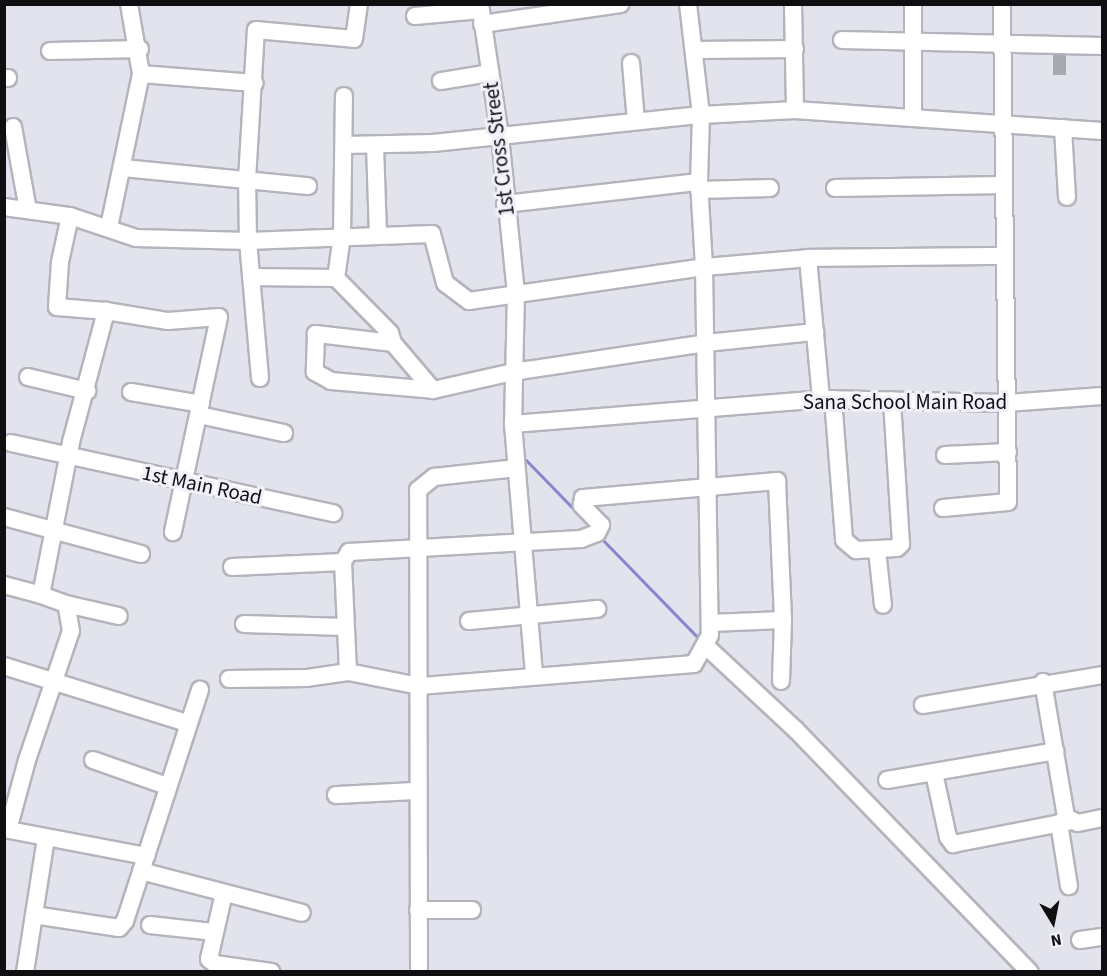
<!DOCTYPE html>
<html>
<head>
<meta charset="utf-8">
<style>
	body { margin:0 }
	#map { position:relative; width:1107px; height:976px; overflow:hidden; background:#e2e3ec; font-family:"Source Sans 3",sans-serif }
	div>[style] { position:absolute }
	.stream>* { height:3px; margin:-1.5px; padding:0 1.5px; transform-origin:1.5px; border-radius:1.5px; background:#8a85cf }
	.building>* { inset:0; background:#a8a8b1; transform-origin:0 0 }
	.roads { filter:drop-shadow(2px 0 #b4b4bd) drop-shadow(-2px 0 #b4b4bd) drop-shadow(0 2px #b4b4bd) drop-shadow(0 -2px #b4b4bd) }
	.minor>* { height:16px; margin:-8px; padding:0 8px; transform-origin:8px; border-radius:8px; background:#fff }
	span { translate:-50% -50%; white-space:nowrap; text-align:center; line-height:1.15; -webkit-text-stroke:6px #f0f0fa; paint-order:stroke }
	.street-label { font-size:21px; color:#0f0f12 }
	.frame { position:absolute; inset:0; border:6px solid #0f0f12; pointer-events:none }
	.north { position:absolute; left:1023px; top:892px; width:60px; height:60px; -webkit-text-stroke:4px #f0f0fa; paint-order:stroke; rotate:170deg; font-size:16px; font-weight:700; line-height:24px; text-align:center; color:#0f0f12 }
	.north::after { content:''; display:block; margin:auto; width:21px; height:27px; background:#0f0f12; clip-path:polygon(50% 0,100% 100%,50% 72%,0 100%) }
</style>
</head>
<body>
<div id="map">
	<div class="stream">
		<div style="left:526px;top:460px;width:96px;rotate:45.8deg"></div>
		<div style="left:599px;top:536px;width:146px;rotate:45.8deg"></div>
	</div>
	<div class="building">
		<div style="left:1053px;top:52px;width:13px;height:23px"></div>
	</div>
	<div class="roads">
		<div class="minor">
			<div style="left:480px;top:4px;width:134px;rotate:81.4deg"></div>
			<div style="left:500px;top:136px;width:158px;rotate:84.2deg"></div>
			<div style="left:516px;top:293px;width:131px;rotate:91.3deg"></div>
			<div style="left:513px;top:424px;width:252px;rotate:85.2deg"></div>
			<div style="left:688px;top:4px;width:112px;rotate:83.3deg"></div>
			<div style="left:701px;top:115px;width:67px;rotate:91.7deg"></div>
			<div style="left:699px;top:182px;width:85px;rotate:86.6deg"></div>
			<div style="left:704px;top:267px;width:104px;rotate:-4.9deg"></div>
			<div style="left:808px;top:258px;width:142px;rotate:84.7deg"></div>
			<div style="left:793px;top:4px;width:106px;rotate:88.9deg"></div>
			<div style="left:913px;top:4px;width:113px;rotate:90deg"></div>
			<div style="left:415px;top:16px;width:66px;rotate:-5.2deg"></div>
			<div style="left:482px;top:24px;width:140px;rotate:-8.2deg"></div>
			<div style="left:842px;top:40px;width:260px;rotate:1.3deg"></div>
			<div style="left:696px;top:50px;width:99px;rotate:-0.6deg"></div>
			<div style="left:50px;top:51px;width:90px;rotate:-1.3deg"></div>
			<div style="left:631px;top:63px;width:58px;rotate:85.1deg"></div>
			<div style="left:141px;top:74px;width:114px;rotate:4.5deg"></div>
			<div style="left:4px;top:78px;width:4px"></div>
			<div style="left:441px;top:81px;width:50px;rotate:-9.3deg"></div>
			<div style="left:13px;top:127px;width:84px;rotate:79.8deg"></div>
			<div style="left:1063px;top:128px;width:69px;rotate:86.7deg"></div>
			<div style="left:345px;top:145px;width:88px;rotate:-1.3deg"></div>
			<div style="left:433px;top:143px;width:269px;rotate:-6deg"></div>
			<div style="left:701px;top:115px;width:94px;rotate:-3deg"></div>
			<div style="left:795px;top:110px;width:308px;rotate:3.9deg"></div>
			<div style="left:375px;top:145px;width:90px;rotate:88.1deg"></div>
			<div style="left:123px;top:168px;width:186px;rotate:5.6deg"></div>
			<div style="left:835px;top:188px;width:167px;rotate:-1deg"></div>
			<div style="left:699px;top:190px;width:71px;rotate:-1.6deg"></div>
			<div style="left:505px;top:204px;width:195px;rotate:-6.5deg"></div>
			<div style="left:4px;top:207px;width:67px;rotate:7.8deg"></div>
			<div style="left:70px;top:216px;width:70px;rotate:18.4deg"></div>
			<div style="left:136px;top:238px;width:112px;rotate:1.5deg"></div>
			<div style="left:248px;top:241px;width:184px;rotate:-2.2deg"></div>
			<div style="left:432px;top:234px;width:51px;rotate:75.1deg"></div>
			<div style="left:445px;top:283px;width:30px;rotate:37deg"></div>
			<div style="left:469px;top:301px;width:237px;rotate:-8.2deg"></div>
			<div style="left:704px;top:267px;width:368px;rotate:89.1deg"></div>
			<div style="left:710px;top:635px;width:33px;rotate:119deg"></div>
			<div style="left:694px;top:664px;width:276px;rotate:175.4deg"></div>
			<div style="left:419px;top:686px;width:72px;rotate:-168.8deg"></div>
			<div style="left:348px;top:672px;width:41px;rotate:171.7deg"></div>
			<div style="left:307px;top:678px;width:78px;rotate:179.3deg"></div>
			<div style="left:109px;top:227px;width:156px;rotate:-78.2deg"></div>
			<div style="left:141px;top:74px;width:71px;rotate:-99.7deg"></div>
			<div style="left:808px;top:258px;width:197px;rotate:-0.6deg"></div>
			<div style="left:251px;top:277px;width:85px;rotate:0.7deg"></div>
			<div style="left:336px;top:278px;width:77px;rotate:45.5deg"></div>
			<div style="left:390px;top:333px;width:10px;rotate:73deg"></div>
			<div style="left:393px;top:343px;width:62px;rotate:49.6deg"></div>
			<div style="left:336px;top:278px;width:42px;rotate:-81.9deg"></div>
			<div style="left:342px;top:236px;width:140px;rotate:-89.2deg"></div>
			<div style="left:106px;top:311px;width:63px;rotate:9.2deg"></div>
			<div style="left:168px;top:321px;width:51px;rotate:-4.5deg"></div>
			<div style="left:219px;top:317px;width:220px;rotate:102.1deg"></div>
			<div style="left:393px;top:343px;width:78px;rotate:-173.3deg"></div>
			<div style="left:316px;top:334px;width:38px;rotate:92deg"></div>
			<div style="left:315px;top:372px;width:18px;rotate:29deg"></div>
			<div style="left:331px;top:381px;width:102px;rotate:5deg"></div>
			<div style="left:433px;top:390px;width:82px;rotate:-12.7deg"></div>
			<div style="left:513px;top:372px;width:195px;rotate:-8.5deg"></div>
			<div style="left:706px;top:343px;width:110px;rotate:-5.8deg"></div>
			<div style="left:28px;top:377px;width:61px;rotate:13.3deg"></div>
			<div style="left:260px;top:378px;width:138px;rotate:-95deg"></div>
			<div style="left:248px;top:241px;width:61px;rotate:-90.9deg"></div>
			<div style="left:247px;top:180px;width:150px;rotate:-86.6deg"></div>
			<div style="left:256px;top:30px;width:98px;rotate:5.2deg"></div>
			<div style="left:354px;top:39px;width:35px;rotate:-82deg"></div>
			<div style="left:131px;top:392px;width:71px;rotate:9.7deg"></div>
			<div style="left:833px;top:399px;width:141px;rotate:85.5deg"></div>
			<div style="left:844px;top:540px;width:16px;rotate:40deg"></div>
			<div style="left:856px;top:550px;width:41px;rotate:-2.8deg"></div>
			<div style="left:897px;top:548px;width:6px;rotate:-45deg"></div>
			<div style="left:901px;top:544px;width:144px;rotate:-93.6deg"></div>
			<div style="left:199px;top:415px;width:87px;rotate:12deg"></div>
			<div style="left:513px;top:424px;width:309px;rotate:-4.6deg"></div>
			<div style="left:821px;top:399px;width:187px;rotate:1.2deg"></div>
			<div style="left:1008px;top:403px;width:94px;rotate:-4.3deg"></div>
			<div style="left:11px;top:443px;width:330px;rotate:12.3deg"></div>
			<div style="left:945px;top:455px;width:63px;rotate:-2.7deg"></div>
			<div style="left:943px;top:508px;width:65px;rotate:-5.3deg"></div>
			<div style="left:1008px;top:502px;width:498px;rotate:-90.7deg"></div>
			<div style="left:4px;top:517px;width:142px;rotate:15.1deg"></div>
			<div style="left:877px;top:550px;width:55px;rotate:83.8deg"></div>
			<div style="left:232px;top:567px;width:111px;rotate:-2.6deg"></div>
			<div style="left:4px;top:585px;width:38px;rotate:15deg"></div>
			<div style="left:66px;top:604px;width:54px;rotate:12.8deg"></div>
			<div style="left:469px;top:621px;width:129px;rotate:-5.4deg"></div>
			<div style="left:244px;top:624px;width:102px;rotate:1.7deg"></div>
			<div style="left:707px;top:647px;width:120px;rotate:43deg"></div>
			<div style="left:795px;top:729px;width:338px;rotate:46deg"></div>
			<div style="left:4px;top:666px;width:192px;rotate:17.3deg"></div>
			<div style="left:348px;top:672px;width:110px;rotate:-92.6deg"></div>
			<div style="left:343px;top:562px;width:12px;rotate:-59deg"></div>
			<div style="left:349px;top:552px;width:232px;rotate:-3.2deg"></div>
			<div style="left:581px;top:539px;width:17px;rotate:-21deg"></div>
			<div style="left:597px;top:533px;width:9px;rotate:-63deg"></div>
			<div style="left:601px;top:525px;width:28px;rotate:-134deg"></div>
			<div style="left:582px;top:505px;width:7px;rotate:-82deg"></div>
			<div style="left:583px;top:498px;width:195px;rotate:-5deg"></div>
			<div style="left:777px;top:481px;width:139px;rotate:87.5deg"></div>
			<div style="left:783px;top:620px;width:73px;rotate:177.6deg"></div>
			<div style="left:781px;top:681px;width:61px;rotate:-88.1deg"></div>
			<div style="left:1043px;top:682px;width:137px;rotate:80.3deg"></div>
			<div style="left:1066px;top:817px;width:13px;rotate:27deg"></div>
			<div style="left:1078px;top:823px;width:25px;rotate:-12deg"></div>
			<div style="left:923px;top:705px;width:181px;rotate:-9.5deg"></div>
			<div style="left:93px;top:760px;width:78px;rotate:19.4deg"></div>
			<div style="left:934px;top:773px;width:66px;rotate:77.7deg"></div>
			<div style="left:948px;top:837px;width:9px;rotate:54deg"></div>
			<div style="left:953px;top:844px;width:120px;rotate:-11deg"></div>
			<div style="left:887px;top:780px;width:171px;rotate:-9.7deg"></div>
			<div style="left:336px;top:795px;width:80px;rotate:-2.9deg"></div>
			<div style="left:1059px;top:823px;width:64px;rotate:81deg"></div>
			<div style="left:4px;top:826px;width:10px;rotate:-45deg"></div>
			<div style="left:11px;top:819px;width:61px;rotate:-74.8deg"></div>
			<div style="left:27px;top:760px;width:136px;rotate:-71.2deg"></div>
			<div style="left:71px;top:631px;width:27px;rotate:-100deg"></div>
			<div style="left:66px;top:604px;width:27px;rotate:-160deg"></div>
			<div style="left:41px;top:595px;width:156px;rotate:-78.9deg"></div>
			<div style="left:71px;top:442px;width:136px;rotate:-75deg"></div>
			<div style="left:106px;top:311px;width:49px;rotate:-175.3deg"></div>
			<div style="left:57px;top:307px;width:45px;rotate:-86.2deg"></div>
			<div style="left:60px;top:262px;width:47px;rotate:-77.7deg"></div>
			<div style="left:4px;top:829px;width:145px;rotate:10.8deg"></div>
			<div style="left:146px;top:856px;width:175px;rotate:-72deg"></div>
			<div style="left:141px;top:871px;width:166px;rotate:14.6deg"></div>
			<div style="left:224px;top:893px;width:68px;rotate:102.8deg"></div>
			<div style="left:209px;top:959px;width:8px;rotate:40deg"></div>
			<div style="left:215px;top:964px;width:57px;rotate:8.1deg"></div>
			<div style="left:418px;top:910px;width:54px"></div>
			<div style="left:34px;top:915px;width:86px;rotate:8.7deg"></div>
			<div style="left:119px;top:928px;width:9px;rotate:-49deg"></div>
			<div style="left:125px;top:921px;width:61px;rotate:-71.9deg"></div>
			<div style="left:150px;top:925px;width:63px;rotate:6.3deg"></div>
			<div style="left:1080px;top:940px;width:22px;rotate:-8deg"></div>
			<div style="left:25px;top:972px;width:136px;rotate:-81.1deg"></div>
			<div style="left:419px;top:972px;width:482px;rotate:-90.1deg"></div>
			<div style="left:418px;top:490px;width:21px;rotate:-39deg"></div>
			<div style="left:434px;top:477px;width:83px;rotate:-6.2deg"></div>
		</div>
	</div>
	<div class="street-label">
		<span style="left:499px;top:149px;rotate:-97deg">1st Cross Street</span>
		<span style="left:905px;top:402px">Sana School Main Road</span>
		<span style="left:202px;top:485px;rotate:12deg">1st Main Road</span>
	</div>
	<div class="frame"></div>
	<div class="north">N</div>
</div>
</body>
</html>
